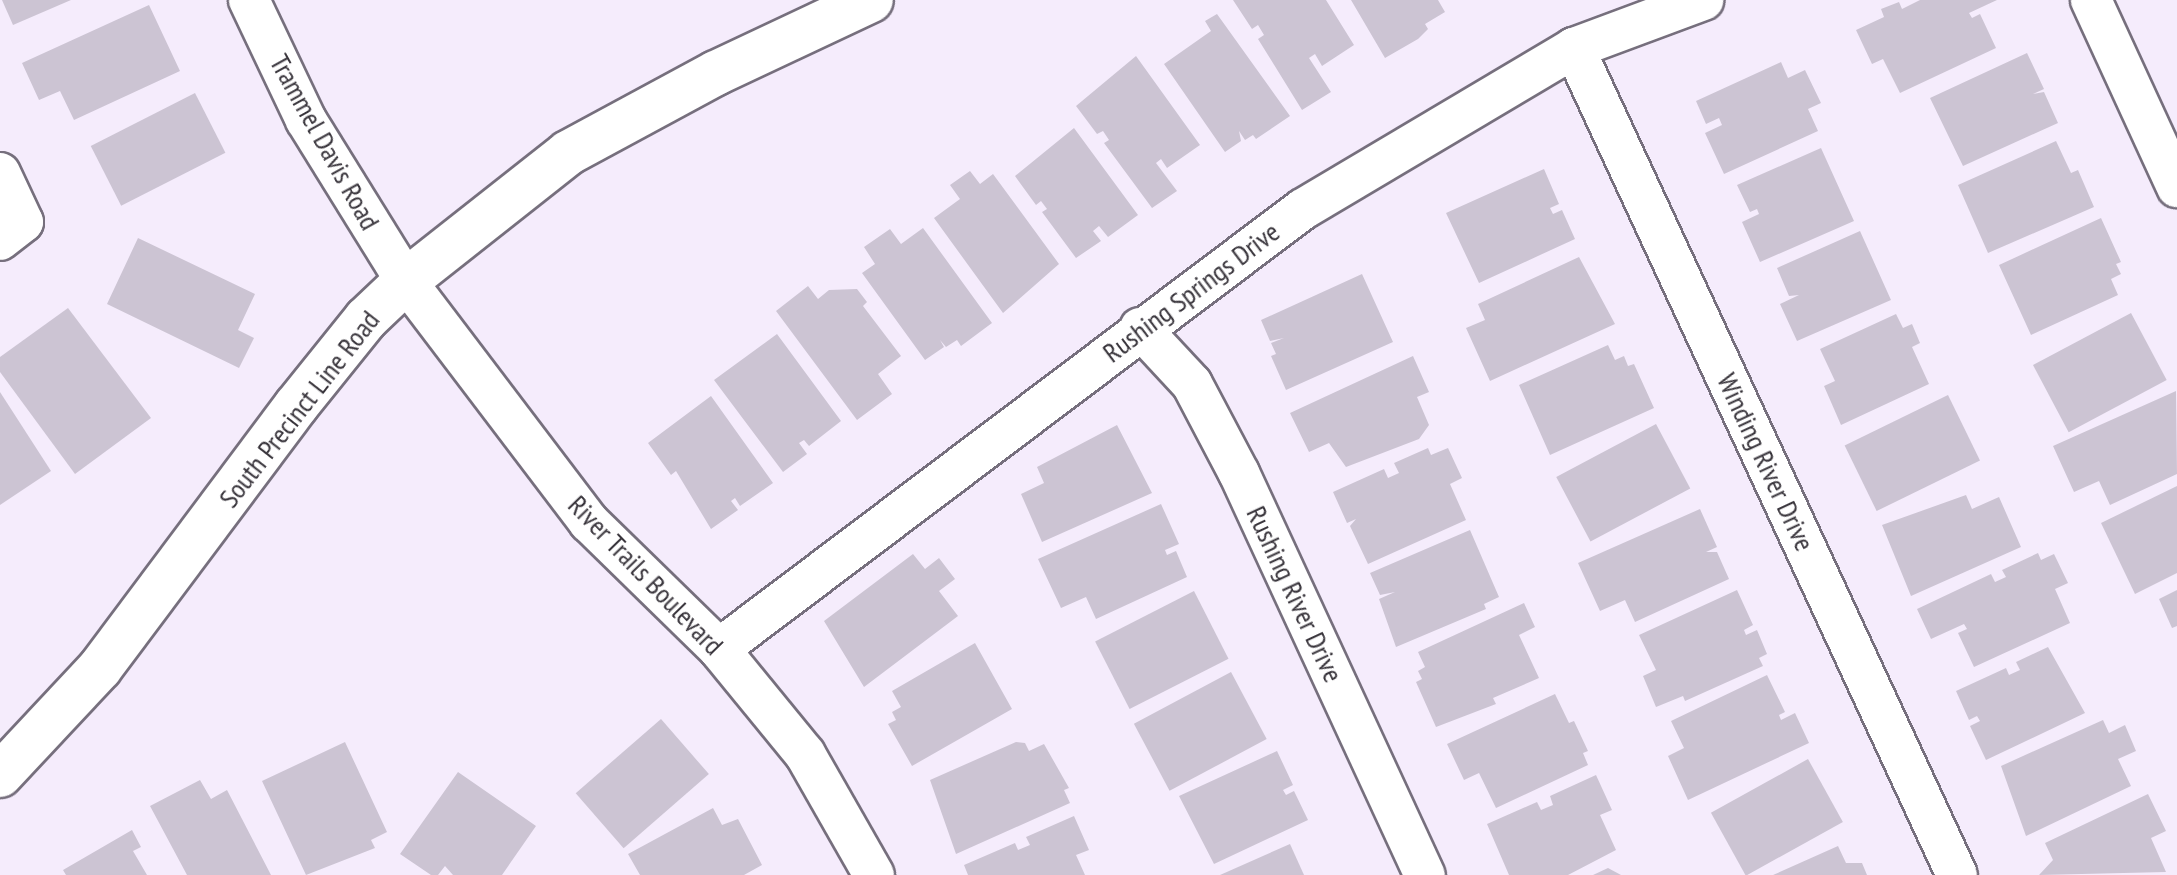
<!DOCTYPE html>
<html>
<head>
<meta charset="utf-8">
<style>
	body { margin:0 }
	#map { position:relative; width:2177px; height:875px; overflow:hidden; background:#f5ecfc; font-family:"PT Sans Narrow",sans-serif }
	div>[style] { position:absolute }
	.building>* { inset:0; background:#ccc4d3; transform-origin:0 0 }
	.roads { filter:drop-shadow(2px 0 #766f7d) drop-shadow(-2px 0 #766f7d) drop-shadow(0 2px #766f7d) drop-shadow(0 -2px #766f7d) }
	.street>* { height:40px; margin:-20px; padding:0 20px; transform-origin:20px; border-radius:20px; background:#fff }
	.secondary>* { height:44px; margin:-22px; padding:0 22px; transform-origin:22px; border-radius:22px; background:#fff }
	span { translate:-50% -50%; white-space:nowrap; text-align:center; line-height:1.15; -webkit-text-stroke:6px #fff; paint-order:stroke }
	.street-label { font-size:28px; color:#38343b }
</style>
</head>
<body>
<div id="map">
	<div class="building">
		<div style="clip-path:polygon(2px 0,71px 0,13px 25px)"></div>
		<div style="clip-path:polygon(1233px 0,1326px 0,1354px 45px,1322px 66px,1315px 54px,1309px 58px,1331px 92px,1302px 110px,1258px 39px,1264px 35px,1258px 25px,1252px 29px)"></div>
		<div style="clip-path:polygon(1351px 0,1438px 0,1445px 12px,1425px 24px,1428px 29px,1418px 39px,1385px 58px)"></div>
		<div style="clip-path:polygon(1920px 0,1997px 0,1969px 13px,1972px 18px,1980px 14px,1996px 48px,1900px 93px,1883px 59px,1872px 64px,1856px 30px,1884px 17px,1881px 9px,1899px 2px,1902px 9px)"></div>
		<div style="clip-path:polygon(149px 5px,180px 71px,74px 120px,60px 91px,39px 100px,22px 63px)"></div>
		<div style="clip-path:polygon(1217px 14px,1290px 116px,1256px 139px,1253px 135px,1245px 140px,1239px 131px,1241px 141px,1225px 152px,1164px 64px,1211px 31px,1205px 21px)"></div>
		<div style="clip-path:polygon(2027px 53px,2044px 89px,2033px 94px,2044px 92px,2058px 123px,1963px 166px,1930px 98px)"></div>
		<div style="clip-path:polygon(1136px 56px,1200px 145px,1167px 168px,1161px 159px,1156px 163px,1177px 191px,1152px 208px,1104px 143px,1109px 140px,1103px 131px,1097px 134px,1076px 106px)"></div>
		<div style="clip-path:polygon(1781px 62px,1788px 78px,1805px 70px,1821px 103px,1808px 109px,1818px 131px,1724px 174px,1705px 133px,1722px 125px,1719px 118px,1706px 124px,1696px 101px)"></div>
		<div style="left:195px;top:93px;width:67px;height:117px;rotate:63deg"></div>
		<div style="clip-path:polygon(1074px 128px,1138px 215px,1108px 237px,1099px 226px,1093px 231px,1101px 241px,1076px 258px,1042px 212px,1047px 209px,1041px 201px,1036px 205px,1015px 176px)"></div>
		<div style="clip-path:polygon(2056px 141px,2071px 173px,2078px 170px,2094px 207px,1988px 253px,1958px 185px)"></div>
		<div style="clip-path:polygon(1821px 148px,1854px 221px,1760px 262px,1742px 222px,1759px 214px,1757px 209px,1750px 212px,1737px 185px)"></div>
		<div style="clip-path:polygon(1544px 169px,1559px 204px,1550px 208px,1553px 214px,1562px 210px,1575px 239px,1479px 283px,1446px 213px)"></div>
		<div style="clip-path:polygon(970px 171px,980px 184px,993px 174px,1059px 264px,1003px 313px,934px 218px,960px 199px,950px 185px)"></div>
		<div style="clip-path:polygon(2101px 218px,2121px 262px,2116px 264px,2121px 274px,2111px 279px,2118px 295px,2031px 335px,1999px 265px)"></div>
		<div style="clip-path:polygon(923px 228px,992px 323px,961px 346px,957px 340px,946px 347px,940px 340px,944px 347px,925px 360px,862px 273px,875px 264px,864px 247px,890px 229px,901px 244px)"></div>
		<div style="clip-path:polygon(1860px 231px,1891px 300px,1797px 341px,1780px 304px,1799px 295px,1789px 296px,1777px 268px)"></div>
		<div style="clip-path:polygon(138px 238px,255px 294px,238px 330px,254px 338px,239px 368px,107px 304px)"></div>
		<div style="clip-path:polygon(1579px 257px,1615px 324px,1490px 381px,1466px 328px,1485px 320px,1478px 304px)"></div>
		<div style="clip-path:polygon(1362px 274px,1393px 342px,1286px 390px,1271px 356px,1276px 354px,1271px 343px,1284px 338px,1270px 341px,1261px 320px)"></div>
		<div style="clip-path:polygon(808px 286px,818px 299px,829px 290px,857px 289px,867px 302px,863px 306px,901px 356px,878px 374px,892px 394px,857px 420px,776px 311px)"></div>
		<div style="clip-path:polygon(68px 308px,151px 418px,75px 474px,0 372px,0 357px)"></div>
		<div style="left:2131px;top:313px;width:76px;height:111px;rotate:62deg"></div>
		<div style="clip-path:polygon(1896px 314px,1903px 328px,1912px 324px,1920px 343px,1912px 347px,1929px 384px,1841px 425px,1824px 386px,1835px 381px,1820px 349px)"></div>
		<div style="clip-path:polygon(777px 334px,841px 421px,809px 446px,804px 440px,799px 443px,807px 454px,783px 472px,714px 380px)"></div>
		<div style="clip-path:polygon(1608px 345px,1615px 360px,1624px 356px,1628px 366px,1634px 364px,1654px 408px,1550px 455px,1519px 385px)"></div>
		<div style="clip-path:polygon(1413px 356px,1429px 392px,1417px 397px,1429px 425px,1419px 439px,1346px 467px,1329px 443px,1309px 452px,1290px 413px)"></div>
		<div style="clip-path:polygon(2176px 391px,2177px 474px,2110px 505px,2099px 481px,2074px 492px,2053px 446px)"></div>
		<div style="clip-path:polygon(0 392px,51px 471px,0 505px)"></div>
		<div style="left:1948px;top:395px;width:73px;height:115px;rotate:64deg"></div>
		<div style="clip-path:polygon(711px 396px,773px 483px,740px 506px,735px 498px,731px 501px,738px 510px,711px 529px,676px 471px,671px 475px,648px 443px)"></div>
		<div style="left:1656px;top:424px;width:73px;height:113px;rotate:62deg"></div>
		<div style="clip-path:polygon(1117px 425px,1152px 493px,1042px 542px,1021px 494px,1044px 483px,1037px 467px)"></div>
		<div style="clip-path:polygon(1428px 448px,1431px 455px,1448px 448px,1462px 478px,1450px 484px,1466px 520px,1368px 564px,1350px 526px,1356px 519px,1347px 523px,1333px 492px,1384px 469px,1388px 478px,1399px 473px,1394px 463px)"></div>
		<div style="clip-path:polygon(2177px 486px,2177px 573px,2135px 594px,2101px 523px)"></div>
		<div style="clip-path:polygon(1966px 495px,1972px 509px,1999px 497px,2021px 547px,1911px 596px,1882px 525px)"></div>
		<div style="clip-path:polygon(1161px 504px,1179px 544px,1165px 550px,1167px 555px,1176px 551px,1187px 577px,1096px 619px,1086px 597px,1061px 608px,1038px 559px)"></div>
		<div style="clip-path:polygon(1700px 509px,1717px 547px,1706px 552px,1717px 552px,1729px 579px,1635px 622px,1625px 600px,1600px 611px,1578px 563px)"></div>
		<div style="clip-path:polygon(1470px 530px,1499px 597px,1484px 604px,1486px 609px,1396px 647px,1379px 599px,1395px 592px,1380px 595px,1370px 573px)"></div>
		<div style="clip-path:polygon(2038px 553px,2041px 560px,2054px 554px,2068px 583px,2055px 589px,2070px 623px,1974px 667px,1958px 633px,1967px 629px,1964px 624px,1931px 639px,1917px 609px,1991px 574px,1995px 582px,2006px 577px,2002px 570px)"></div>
		<div style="clip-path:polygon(913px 554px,925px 569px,939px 558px,955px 579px,939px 591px,958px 616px,864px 687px,824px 621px)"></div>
		<div style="clip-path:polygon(1737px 590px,1753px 625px,1744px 630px,1746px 635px,1757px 630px,1767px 654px,1759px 658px,1763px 666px,1685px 701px,1683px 696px,1656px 707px,1643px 676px,1656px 670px,1639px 635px)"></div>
		<div style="clip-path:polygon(2177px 590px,2177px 626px,2172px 628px,2159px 599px)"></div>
		<div style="left:1194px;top:591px;width:76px;height:111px;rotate:63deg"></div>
		<div style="clip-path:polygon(1524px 603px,1535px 627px,1519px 635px,1539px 678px,1493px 698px,1496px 704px,1436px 727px,1416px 682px,1422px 679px,1418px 671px,1425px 667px,1418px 652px)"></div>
		<div style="clip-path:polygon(975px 643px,1012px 709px,912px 766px,888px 724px,896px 720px,892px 712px,901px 707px,892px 691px)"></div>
		<div style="clip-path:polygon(2048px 647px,2085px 713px,1986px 760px,1970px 726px,1980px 721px,1977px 716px,1969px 720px,1956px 691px,2006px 668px,2009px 675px,2020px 670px,2016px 662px)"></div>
		<div style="left:1231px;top:672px;width:76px;height:110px;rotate:62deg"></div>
		<div style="clip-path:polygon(1767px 675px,1785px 712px,1779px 715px,1781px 720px,1795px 713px,1809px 743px,1688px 800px,1668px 756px,1684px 748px,1671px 721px)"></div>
		<div style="clip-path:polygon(1555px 694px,1569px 723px,1574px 721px,1588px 751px,1583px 753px,1588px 765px,1496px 808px,1479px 773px,1464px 780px,1447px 744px)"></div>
		<div style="left:661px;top:719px;width:73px;height:113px;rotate:49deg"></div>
		<div style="clip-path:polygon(2103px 720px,2109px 733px,2125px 725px,2136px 751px,2118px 759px,2131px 786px,2026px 836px,2001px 766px)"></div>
		<div style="clip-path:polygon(345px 742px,387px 832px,371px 840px,375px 848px,306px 875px,262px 781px)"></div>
		<div style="clip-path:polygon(1016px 742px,1025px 743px,1029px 751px,1044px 744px,1069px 788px,1064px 790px,1070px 803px,956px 854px,930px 780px)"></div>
		<div style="clip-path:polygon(1277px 751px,1293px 785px,1283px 790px,1286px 795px,1294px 791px,1308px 820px,1214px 864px,1179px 796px)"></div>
		<div style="left:1808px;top:759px;width:72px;height:111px;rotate:61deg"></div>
		<div style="clip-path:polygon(458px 772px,536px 826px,502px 875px,453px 875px,445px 866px,438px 875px,431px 875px,400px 854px)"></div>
		<div style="clip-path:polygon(1596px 775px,1612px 810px,1600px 815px,1616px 850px,1568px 875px,1509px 875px,1487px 824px,1537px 802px,1541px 810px,1553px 805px,1550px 796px)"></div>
		<div style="clip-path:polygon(200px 780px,211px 799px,227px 790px,271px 875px,187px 875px,150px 806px)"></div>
		<div style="clip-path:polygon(2148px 794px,2166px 831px,2151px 838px,2166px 872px,2039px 875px,2053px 860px,2045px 843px)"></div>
		<div style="clip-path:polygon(713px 808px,722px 825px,738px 819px,762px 865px,744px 875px,640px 875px,628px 854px)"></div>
		<div style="clip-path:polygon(1074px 816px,1089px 850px,1076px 855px,1085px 875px,968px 875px,964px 865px,1015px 843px,1018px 850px,1030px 845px,1026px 837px)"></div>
		<div style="clip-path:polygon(132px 830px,141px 847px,133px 851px,147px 875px,66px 875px,63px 870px)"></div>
		<div style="clip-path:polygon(1290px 844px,1304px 875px,1220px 875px)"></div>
		<div style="clip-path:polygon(1838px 846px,1846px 863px,1862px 863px,1867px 875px,1773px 875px)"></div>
		<div style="clip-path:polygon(1608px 868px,1621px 875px,1593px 875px)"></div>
	</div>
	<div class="roads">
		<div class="street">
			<div style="left:249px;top:0;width:133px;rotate:64.6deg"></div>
			<div style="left:306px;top:120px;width:190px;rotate:58.2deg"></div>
			<div style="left:406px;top:281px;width:303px;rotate:52.8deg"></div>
			<div style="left:589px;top:522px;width:182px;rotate:44.3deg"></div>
			<div style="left:719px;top:649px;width:136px;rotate:50.7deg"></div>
			<div style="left:805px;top:754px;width:139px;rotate:60.3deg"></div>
			<div style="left:2091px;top:0;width:206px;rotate:65.3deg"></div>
			<div style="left:1574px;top:48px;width:911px;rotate:65.15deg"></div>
			<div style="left:0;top:173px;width:54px;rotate:64.9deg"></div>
			<div style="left:23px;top:222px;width:29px;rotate:142deg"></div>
			<div style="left:1140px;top:328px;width:76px;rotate:47.1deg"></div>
			<div style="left:1192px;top:384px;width:101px;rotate:62.2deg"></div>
			<div style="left:1239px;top:473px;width:443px;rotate:65.2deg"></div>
			<div style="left:719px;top:649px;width:731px;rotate:-37deg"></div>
			<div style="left:1303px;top:209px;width:315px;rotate:-30.7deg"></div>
			<div style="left:1574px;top:48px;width:138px;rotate:-20.4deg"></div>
		</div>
		<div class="secondary">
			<div style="left:0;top:775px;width:146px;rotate:-46.9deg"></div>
			<div style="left:100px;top:668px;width:327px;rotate:-53.2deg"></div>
			<div style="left:296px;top:406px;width:112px;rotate:-51.2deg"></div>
			<div style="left:366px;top:319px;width:55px;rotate:-43.5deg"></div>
			<div style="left:406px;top:281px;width:206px;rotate:-38.3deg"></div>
			<div style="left:568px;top:153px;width:168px;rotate:-28.4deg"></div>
			<div style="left:716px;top:73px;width:171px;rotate:-25.2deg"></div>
		</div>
	</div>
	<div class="street-label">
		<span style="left:325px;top:142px;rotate:61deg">Trammel Davis Road</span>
		<span style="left:1191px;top:292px;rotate:-37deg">Rushing Springs Drive</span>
		<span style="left:299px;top:409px;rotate:-52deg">South Precinct Line Road</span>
		<span style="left:1766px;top:462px;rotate:65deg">Winding River Drive</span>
		<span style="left:646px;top:575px;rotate:46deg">River Trails Boulevard</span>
		<span style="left:1295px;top:594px;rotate:65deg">Rushing River Drive</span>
	</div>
</div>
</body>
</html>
